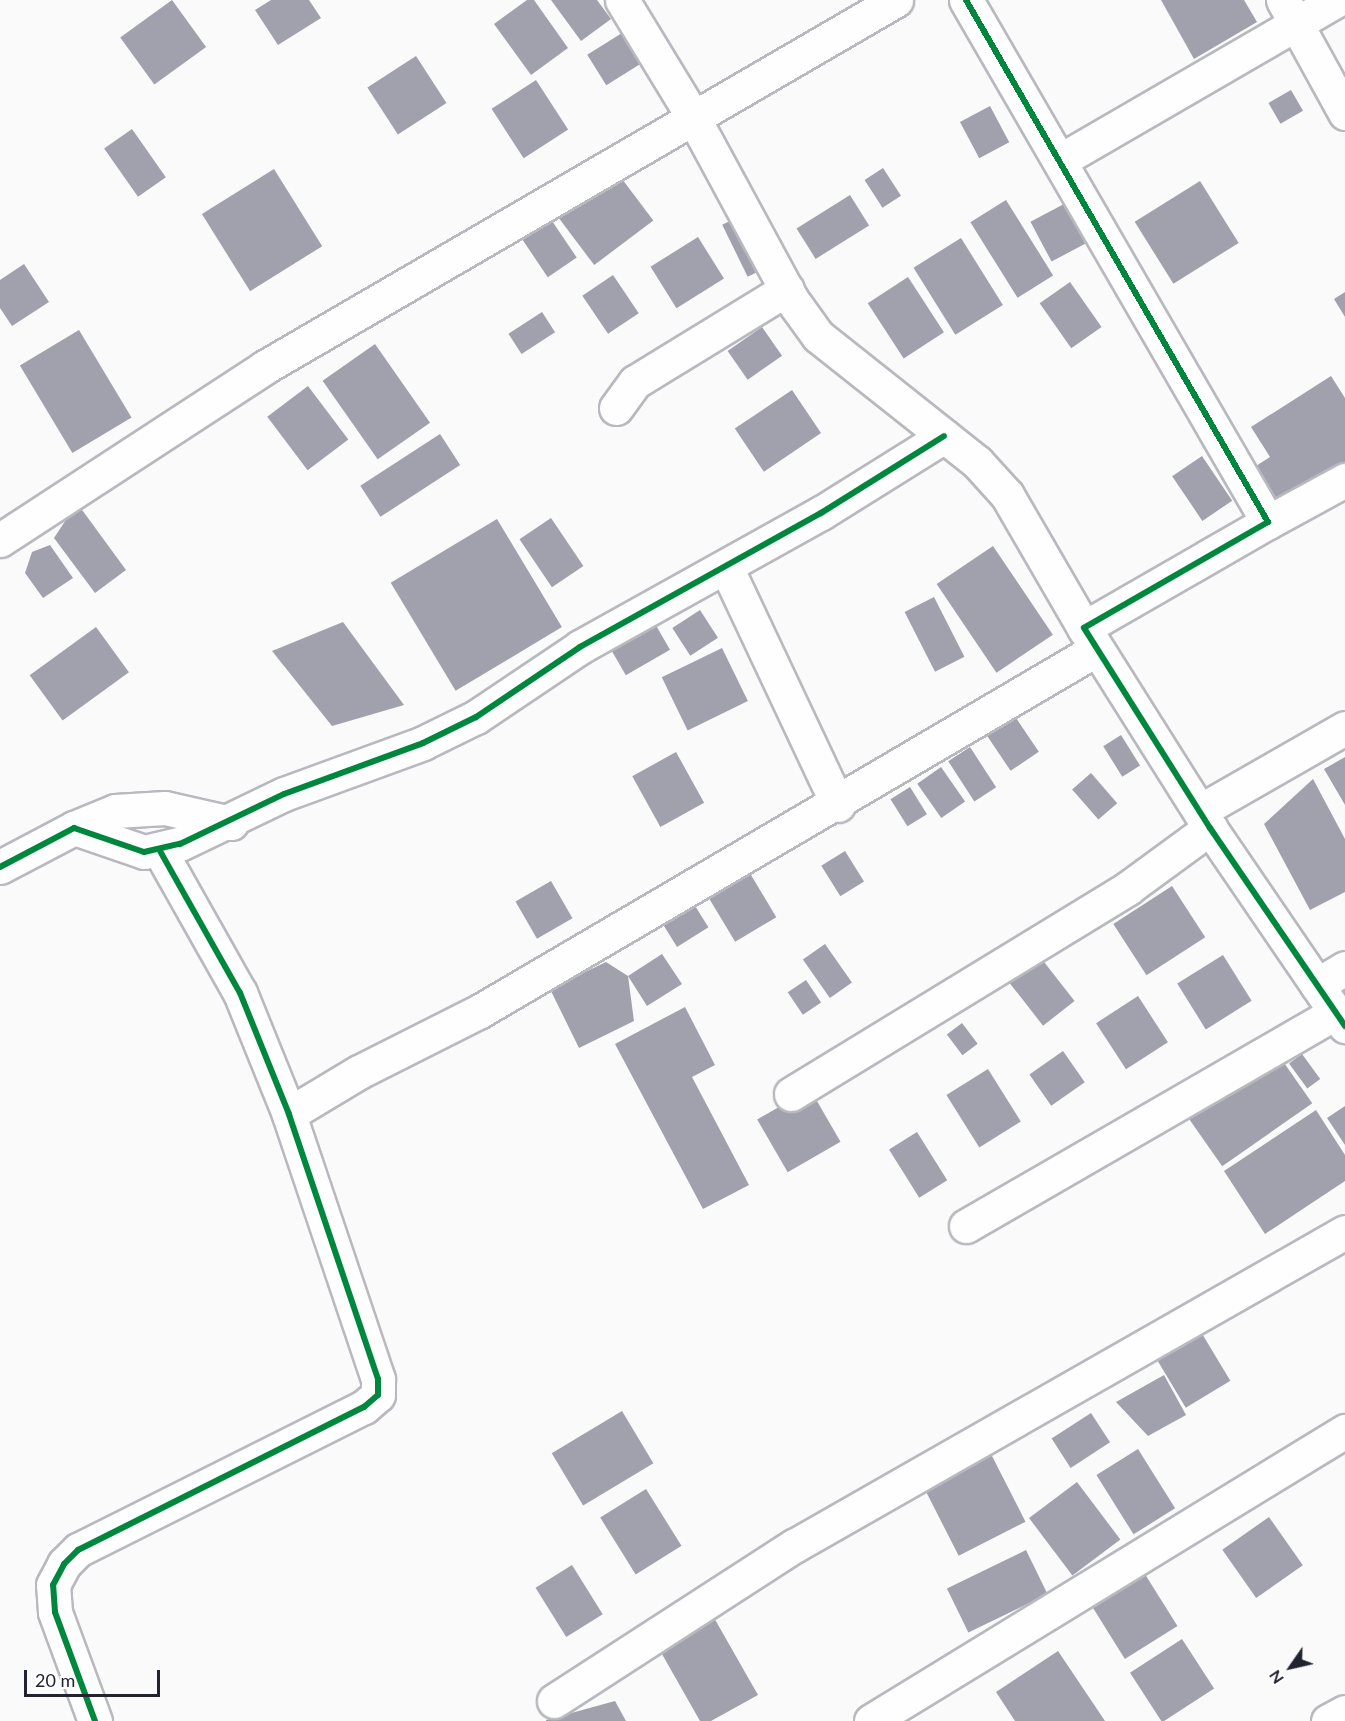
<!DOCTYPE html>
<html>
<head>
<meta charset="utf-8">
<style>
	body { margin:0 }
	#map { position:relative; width:1345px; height:1721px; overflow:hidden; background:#fafafa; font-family:Lato,sans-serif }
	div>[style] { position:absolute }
	.building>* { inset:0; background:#a0a1ac; transform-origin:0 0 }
	.roads { filter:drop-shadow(2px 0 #b8b9bf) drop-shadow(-2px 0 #b8b9bf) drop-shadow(0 2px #b8b9bf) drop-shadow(0 -2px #b8b9bf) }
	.minor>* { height:33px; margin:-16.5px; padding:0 16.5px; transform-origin:16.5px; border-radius:16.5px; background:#fefefe }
	.cycleway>* { height:6px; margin:-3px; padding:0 3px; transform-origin:3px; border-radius:3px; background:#00873e }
	span { translate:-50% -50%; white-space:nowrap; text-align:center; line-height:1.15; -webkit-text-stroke:6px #fff; paint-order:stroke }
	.north { position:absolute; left:1261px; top:1637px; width:60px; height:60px; -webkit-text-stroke:4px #fff; paint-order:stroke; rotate:236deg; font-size:16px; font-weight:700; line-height:24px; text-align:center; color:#21232f }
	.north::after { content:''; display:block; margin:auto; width:21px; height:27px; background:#21232f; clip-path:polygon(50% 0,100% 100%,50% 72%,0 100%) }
	.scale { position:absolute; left:24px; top:1670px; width:136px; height:27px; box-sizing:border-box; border:3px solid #21232f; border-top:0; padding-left:8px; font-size:18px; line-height:21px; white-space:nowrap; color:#21232f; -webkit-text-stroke:4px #fff; paint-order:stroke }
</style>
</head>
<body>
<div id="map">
	<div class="building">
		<div style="left:172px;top:0;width:58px;height:64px;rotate:54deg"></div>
		<div style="clip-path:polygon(271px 0,309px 0,321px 18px,278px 45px,255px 10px)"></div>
		<div style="clip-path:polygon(527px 0,534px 0,568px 48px,531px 75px,494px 24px)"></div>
		<div style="clip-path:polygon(551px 0,597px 0,611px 19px,581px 41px)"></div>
		<div style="clip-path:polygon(1161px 0,1244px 0,1257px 22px,1194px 59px)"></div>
		<div style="left:622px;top:33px;width:36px;height:41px;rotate:58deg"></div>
		<div style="left:416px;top:56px;width:56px;height:58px;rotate:57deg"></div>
		<div style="left:536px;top:80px;width:59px;height:53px;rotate:57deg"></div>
		<div style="left:1291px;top:90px;width:24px;height:26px;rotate:60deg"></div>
		<div style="left:990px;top:106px;width:41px;height:34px;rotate:62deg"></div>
		<div style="left:132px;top:129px;width:59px;height:34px;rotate:55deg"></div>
		<div style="left:883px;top:168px;width:33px;height:22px;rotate:57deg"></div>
		<div style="left:274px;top:169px;width:91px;height:85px;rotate:58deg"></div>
		<div style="left:616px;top:171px;width:62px;height:74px;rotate:53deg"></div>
		<div style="left:1200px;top:181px;width:73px;height:77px;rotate:58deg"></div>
		<div style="left:850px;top:195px;width:36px;height:63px;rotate:58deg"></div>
		<div style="left:1006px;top:200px;width:89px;height:42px;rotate:58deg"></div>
		<div style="left:1064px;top:204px;width:45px;height:38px;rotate:62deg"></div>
		<div style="left:546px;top:212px;width:55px;height:35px;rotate:56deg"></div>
		<div style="left:742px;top:215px;width:58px;height:22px;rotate:64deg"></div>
		<div style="left:698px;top:237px;width:49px;height:56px;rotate:58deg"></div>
		<div style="left:961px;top:238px;width:79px;height:56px;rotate:58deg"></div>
		<div style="clip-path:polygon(24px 264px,49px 302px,12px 326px,0 308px,0 280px)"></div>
		<div style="left:613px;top:275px;width:46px;height:37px;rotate:56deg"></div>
		<div style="left:908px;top:277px;width:66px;height:48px;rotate:57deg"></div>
		<div style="left:1070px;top:282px;width:55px;height:37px;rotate:55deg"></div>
		<div style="clip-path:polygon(1345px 292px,1345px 317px,1334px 299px)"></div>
		<div style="left:542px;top:312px;width:24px;height:40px;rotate:57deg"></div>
		<div style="left:762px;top:327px;width:35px;height:42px;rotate:55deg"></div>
		<div style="left:79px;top:330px;width:102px;height:69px;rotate:59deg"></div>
		<div style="left:375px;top:344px;width:96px;height:64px;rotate:55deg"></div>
		<div style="clip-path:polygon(1331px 376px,1345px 398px,1345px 466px,1281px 506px,1256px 466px,1270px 457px,1251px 427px)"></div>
		<div style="left:308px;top:386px;width:67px;height:51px;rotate:53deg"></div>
		<div style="left:792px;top:390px;width:52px;height:69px;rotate:56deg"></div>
		<div style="left:440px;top:434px;width:37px;height:95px;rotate:57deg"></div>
		<div style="left:1202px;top:456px;width:54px;height:36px;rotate:56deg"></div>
		<div style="clip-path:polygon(77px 503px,126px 570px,95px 593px,54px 538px)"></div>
		<div style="left:551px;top:518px;width:58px;height:38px;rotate:56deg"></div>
		<div style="left:497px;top:519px;width:126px;height:124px;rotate:59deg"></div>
		<div style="clip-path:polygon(50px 545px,73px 578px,43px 598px,25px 573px,32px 552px)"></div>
		<div style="left:993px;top:546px;width:107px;height:68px;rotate:56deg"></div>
		<div style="left:934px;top:597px;width:67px;height:33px;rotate:63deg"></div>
		<div style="left:700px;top:610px;width:33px;height:33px;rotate:57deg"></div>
		<div style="clip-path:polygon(343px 622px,404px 705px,332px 726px,272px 651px)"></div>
		<div style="left:654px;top:622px;width:32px;height:51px;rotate:60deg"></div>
		<div style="left:96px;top:627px;width:56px;height:82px;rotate:54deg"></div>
		<div style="left:722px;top:648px;width:59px;height:67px;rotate:64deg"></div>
		<div style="left:1012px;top:712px;width:48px;height:34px;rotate:56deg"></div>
		<div style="left:1121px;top:735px;width:36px;height:21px;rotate:58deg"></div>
		<div style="left:970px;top:747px;width:48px;height:26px;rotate:57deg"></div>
		<div style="left:676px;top:752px;width:58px;height:50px;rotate:61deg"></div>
		<div style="clip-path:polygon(1345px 757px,1345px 805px,1324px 769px)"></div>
		<div style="left:941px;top:767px;width:42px;height:29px;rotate:55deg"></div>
		<div style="left:1091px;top:773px;width:40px;height:25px;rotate:49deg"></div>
		<div style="clip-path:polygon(1313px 779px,1345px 839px,1345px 892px,1310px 910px,1264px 824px)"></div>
		<div style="left:910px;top:787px;width:32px;height:23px;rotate:58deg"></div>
		<div style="left:845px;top:851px;width:36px;height:28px;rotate:58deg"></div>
		<div style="left:748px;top:870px;width:55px;height:48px;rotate:59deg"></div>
		<div style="left:551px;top:881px;width:43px;height:41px;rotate:60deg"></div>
		<div style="left:1172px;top:886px;width:61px;height:70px;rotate:57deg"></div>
		<div style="left:692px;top:901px;width:31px;height:37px;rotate:58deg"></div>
		<div style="left:825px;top:944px;width:47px;height:27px;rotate:55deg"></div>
		<div style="left:1037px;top:953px;width:61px;height:40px;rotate:52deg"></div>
		<div style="clip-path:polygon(662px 954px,682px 984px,647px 1006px,628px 976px,634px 1021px,579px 1048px,550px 989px,606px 962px,628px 976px)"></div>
		<div style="left:1223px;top:955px;width:54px;height:54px;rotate:58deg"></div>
		<div style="left:806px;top:980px;width:27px;height:22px;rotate:56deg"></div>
		<div style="left:1138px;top:996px;width:55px;height:50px;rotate:57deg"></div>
		<div style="clip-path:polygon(685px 1007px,715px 1065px,692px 1077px,749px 1185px,703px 1209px,615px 1044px)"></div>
		<div style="left:962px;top:1023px;width:26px;height:19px;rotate:53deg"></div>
		<div style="left:1275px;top:1050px;width:65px;height:110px;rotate:55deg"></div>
		<div style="left:1063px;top:1051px;width:38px;height:41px;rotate:55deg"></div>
		<div style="left:1302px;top:1054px;width:31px;height:16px;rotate:54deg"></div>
		<div style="left:988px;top:1069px;width:62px;height:49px;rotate:58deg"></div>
		<div style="left:810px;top:1089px;width:61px;height:61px;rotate:60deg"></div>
		<div style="clip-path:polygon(1345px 1106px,1345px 1145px,1327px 1118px)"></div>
		<div style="clip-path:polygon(1316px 1110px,1345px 1155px,1345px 1181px,1265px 1234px,1224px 1171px)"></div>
		<div style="left:917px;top:1132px;width:57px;height:33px;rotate:58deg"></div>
		<div style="left:1201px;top:1332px;width:57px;height:52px;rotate:59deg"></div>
		<div style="clip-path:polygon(1164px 1375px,1186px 1415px,1148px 1436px,1116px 1402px)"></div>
		<div style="left:622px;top:1411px;width:61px;height:82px;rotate:59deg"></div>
		<div style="left:1091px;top:1413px;width:35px;height:47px;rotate:57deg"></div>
		<div style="left:1138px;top:1449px;width:70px;height:49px;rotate:58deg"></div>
		<div style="left:991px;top:1454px;width:76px;height:75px;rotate:63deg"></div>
		<div style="left:1077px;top:1482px;width:72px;height:60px;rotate:53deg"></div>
		<div style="left:646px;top:1489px;width:67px;height:54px;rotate:58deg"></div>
		<div style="left:1269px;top:1517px;width:59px;height:57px;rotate:55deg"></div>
		<div style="left:1026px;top:1550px;width:49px;height:88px;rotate:64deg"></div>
		<div style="left:572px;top:1565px;width:58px;height:43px;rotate:58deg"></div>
		<div style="left:1143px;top:1571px;width:65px;height:62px;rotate:58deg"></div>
		<div style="clip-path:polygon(713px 1616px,758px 1695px,711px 1721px,700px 1721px,658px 1647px)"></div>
		<div style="left:1182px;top:1639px;width:59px;height:62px;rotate:57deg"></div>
		<div style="clip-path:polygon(1058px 1651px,1105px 1721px,1015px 1721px,996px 1692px)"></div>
		<div style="clip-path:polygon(615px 1701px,626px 1721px,546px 1721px,546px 1720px)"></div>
	</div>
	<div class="roads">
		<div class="minor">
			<div style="left:622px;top:0;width:137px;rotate:58.7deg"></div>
			<div style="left:693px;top:117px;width:208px;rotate:61.6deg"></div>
			<div style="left:792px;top:300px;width:44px;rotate:54.2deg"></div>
			<div style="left:818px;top:336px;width:203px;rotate:38.4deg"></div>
			<div style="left:977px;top:462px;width:45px;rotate:47.7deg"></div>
			<div style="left:1007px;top:495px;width:154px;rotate:59.9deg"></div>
			<div style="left:966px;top:0;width:603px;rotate:59.95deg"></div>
			<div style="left:1268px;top:522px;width:212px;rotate:150.1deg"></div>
			<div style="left:1084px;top:628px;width:236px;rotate:57.8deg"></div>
			<div style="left:1210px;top:828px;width:240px;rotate:55.7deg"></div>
			<div style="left:1283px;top:0;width:129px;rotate:61.2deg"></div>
			<div style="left:1061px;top:160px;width:319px;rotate:-30.1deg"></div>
			<div style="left:616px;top:408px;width:32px;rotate:-54deg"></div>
			<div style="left:635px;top:382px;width:178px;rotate:-31.5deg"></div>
			<div style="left:1268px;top:522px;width:88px;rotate:-28.6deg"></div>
			<div style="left:0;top:540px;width:316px;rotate:-33.1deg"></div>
			<div style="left:265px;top:367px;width:730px;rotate:-30.18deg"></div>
			<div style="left:726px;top:567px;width:263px;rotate:64.8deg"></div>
			<div style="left:1200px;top:811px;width:167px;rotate:-29.8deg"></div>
			<div style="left:74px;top:828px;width:44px;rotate:-22.5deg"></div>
			<div style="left:115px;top:811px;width:50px;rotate:-3.4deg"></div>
			<div style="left:165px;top:808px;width:68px;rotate:12.8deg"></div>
			<div style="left:0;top:867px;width:84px;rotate:-27.8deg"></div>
			<div style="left:74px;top:828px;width:74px;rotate:18.9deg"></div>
			<div style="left:144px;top:852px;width:37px;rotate:-13deg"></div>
			<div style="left:180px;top:844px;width:115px;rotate:-25.7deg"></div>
			<div style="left:284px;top:794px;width:148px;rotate:-20.1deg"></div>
			<div style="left:423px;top:743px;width:59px;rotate:-26.1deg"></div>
			<div style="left:476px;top:717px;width:125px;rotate:-33.9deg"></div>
			<div style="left:580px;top:647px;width:276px;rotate:-29.1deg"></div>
			<div style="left:821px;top:513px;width:145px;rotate:-32deg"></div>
			<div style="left:1317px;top:985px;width:33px;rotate:-31deg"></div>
			<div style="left:791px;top:1094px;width:395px;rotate:-31.4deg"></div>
			<div style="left:1128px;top:888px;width:102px;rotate:-36.2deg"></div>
			<div style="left:289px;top:1114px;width:82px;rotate:-31deg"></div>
			<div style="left:359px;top:1072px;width:136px;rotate:-26.8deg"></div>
			<div style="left:480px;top:1011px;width:715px;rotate:-30.4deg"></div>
			<div style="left:966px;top:1226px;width:427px;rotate:-30deg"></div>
			<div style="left:554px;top:1701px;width:286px;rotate:-32.9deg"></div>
			<div style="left:794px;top:1546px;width:634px;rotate:-29.68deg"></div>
			<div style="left:95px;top:1721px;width:116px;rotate:-110.2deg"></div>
			<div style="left:55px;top:1612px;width:27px;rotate:-94deg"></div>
			<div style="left:53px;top:1585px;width:24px;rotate:-62deg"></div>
			<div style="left:64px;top:1564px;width:20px;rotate:-45deg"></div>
			<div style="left:78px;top:1550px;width:320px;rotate:-26.6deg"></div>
			<div style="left:364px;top:1407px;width:18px;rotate:-41deg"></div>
			<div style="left:378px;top:1395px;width:16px;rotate:-90deg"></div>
			<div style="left:378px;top:1379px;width:280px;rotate:-108.6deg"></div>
			<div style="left:289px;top:1114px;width:131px;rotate:-112deg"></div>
			<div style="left:240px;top:993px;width:165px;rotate:-119.4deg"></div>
			<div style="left:871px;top:1721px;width:556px;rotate:-31.46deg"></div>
			<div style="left:1328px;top:1721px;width:19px;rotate:-28deg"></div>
		</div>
	</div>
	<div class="cycleway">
		<div style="left:966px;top:0;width:603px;rotate:59.95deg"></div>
		<div style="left:1268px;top:522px;width:212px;rotate:150.1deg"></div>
		<div style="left:1084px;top:628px;width:236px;rotate:57.8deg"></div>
		<div style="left:1210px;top:828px;width:240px;rotate:55.7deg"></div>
		<div style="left:0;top:867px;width:84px;rotate:-27.8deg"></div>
		<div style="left:74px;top:828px;width:74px;rotate:18.9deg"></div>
		<div style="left:144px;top:852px;width:37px;rotate:-13deg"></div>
		<div style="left:180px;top:844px;width:115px;rotate:-25.7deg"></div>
		<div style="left:284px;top:794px;width:148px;rotate:-20.1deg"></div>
		<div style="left:423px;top:743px;width:59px;rotate:-26.1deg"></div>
		<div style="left:476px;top:717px;width:125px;rotate:-33.9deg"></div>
		<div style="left:580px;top:647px;width:276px;rotate:-29.1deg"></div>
		<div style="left:821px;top:513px;width:145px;rotate:-32deg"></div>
		<div style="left:95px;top:1721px;width:116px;rotate:-110.2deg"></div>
		<div style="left:55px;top:1612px;width:27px;rotate:-94deg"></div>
		<div style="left:53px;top:1585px;width:24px;rotate:-62deg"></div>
		<div style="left:64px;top:1564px;width:20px;rotate:-45deg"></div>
		<div style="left:78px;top:1550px;width:320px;rotate:-26.6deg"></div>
		<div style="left:364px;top:1407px;width:18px;rotate:-41deg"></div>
		<div style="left:378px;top:1395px;width:16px;rotate:-90deg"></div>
		<div style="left:378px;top:1379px;width:280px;rotate:-108.6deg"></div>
		<div style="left:289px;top:1114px;width:131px;rotate:-112deg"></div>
		<div style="left:240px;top:993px;width:165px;rotate:-119.4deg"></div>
	</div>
	<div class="north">N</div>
	<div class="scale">20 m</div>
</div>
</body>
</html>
